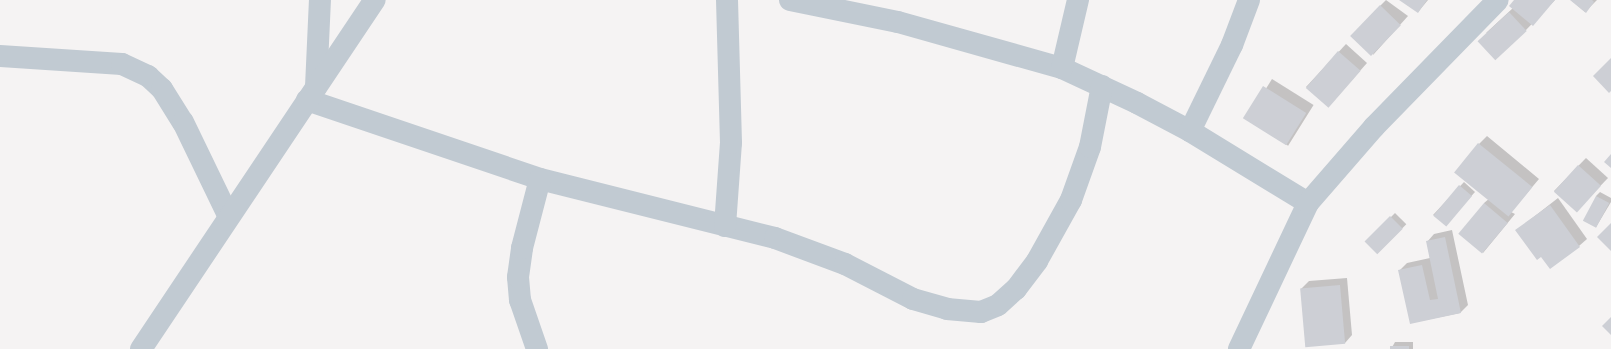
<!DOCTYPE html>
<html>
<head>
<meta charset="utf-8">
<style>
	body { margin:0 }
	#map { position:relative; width:1611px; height:349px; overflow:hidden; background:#f5f3f3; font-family:Cabin,sans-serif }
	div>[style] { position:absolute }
	.shadow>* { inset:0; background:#0003; transform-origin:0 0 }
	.building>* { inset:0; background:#cdcfd5; transform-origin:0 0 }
	.minor>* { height:22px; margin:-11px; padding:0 11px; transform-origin:11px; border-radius:11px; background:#c1cad2 }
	span { translate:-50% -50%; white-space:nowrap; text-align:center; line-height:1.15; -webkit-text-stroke:4px #fff; paint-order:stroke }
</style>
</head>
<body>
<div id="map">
	<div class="shadow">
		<div style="clip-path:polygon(1386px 0,1408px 16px,1373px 55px,1380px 6px)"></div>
		<div style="clip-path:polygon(1402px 0,1428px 0,1418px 12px)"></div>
		<div style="clip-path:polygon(1516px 0,1555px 0,1526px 30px,1486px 33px,1513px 8px)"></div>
		<div style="clip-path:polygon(1571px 0,1597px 0,1585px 12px)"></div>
		<div style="clip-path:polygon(1346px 44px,1367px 63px,1335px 99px,1306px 87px)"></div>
		<div style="left:1272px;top:79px;width:49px;height:48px;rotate:32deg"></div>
		<div style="clip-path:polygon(1487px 136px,1539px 179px,1511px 212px,1515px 214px,1483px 253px,1484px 203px,1490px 198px,1479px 144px)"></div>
		<div style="clip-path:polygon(1586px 158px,1608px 178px,1583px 204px,1554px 191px)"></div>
		<div style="clip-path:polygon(1464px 182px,1475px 192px,1449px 221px,1433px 215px)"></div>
		<div style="clip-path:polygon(1600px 192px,1611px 198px,1611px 202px,1596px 227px,1596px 196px)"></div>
		<div style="clip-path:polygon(1558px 198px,1587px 239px,1579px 246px,1517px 230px)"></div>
		<div style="left:1395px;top:213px;width:16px;height:41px;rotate:45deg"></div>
		<div style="clip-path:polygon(1452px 230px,1468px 305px,1460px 313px,1411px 323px,1399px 271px,1407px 263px,1430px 258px,1427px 242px,1434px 234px)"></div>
		<div style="clip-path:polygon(1347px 278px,1352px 335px,1345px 343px,1301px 289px,1309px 281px)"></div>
		<div style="clip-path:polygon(1395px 342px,1413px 342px,1413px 349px,1391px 349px)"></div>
	</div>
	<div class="building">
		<div style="clip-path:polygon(1399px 0,1427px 0,1418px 13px)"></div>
		<div style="clip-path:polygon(1514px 0,1555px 0,1533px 26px,1509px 6px)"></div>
		<div style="clip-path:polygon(1570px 0,1592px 0,1594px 2px,1586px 13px)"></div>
		<div style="left:1380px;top:5px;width:29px;height:43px;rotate:44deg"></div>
		<div style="left:1509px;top:12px;width:26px;height:43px;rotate:47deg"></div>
		<div style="left:1338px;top:51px;width:30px;height:49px;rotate:41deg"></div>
		<div style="clip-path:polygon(1611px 58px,1611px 91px,1609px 93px,1593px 76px)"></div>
		<div style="left:1263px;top:86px;width:51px;height:38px;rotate:32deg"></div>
		<div style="left:1478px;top:143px;width:70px;height:38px;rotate:39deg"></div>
		<div style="clip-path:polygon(1611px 154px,1611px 168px,1604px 162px)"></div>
		<div style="left:1578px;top:165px;width:31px;height:36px;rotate:42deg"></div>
		<div style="left:1459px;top:185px;width:17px;height:40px;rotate:40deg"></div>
		<div style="left:1596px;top:196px;width:15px;height:28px;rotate:28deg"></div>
		<div style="left:1484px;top:203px;width:31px;height:40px;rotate:40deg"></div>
		<div style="clip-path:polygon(1550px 205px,1580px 247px,1550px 269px,1541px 257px,1537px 260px,1515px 230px)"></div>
		<div style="left:1390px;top:216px;width:18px;height:36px;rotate:45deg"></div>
		<div style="clip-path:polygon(1611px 223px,1611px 251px,1597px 237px)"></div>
		<div style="clip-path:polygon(1445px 237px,1461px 313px,1410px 324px,1398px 270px,1422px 265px,1430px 300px,1438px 299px,1426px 241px)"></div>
		<div style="left:1340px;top:285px;width:59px;height:40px;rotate:85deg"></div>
		<div style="clip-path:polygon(1611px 317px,1611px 335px,1602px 326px)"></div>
		<div style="left:1390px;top:346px;width:19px;height:3px"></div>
	</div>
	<div class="minor">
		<div style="left:790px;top:0;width:110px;rotate:11.5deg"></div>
		<div style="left:898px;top:22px;width:170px;rotate:15.7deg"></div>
		<div style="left:1062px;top:68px;width:83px;rotate:25deg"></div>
		<div style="left:1137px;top:103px;width:60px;rotate:27.8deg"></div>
		<div style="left:1190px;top:131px;width:138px;rotate:31.4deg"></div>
		<div style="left:0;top:56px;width:122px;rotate:3.8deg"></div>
		<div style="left:122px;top:64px;width:29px;rotate:25deg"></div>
		<div style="left:148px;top:76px;width:19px;rotate:43deg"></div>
		<div style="left:162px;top:89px;width:39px;rotate:58deg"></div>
		<div style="left:183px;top:122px;width:103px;rotate:64.2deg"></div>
		<div style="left:1062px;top:68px;width:70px;rotate:-76.8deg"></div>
		<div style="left:316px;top:87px;width:87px;rotate:-87.4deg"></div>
		<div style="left:307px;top:100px;width:246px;rotate:18.7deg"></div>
		<div style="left:540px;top:179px;width:242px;rotate:14.1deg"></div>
		<div style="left:775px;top:238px;width:75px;rotate:20.4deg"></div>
		<div style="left:845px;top:264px;width:76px;rotate:27.2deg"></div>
		<div style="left:913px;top:299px;width:35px;rotate:16deg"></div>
		<div style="left:947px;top:309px;width:34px;rotate:5deg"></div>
		<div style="left:981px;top:312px;width:18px;rotate:-22deg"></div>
		<div style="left:998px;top:305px;width:24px;rotate:-42deg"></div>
		<div style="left:1016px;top:289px;width:35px;rotate:-53deg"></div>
		<div style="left:1037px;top:261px;width:70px;rotate:-60.9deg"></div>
		<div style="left:1071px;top:200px;width:56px;rotate:-70.3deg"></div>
		<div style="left:1090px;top:147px;width:62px;rotate:-78.9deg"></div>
		<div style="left:1190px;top:131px;width:96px;rotate:-64deg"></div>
		<div style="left:1232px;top:45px;width:48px;rotate:-69.3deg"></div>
		<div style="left:725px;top:226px;width:83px;rotate:-85.9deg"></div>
		<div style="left:731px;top:143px;width:143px;rotate:-91.6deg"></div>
		<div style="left:141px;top:349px;width:420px;rotate:-56.2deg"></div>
		<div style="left:537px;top:349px;width:52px;rotate:-109.1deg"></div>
		<div style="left:520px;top:300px;width:23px;rotate:-95deg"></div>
		<div style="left:518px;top:277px;width:29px;rotate:-82deg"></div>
		<div style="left:522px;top:248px;width:71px;rotate:-75.4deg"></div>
		<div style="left:1239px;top:349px;width:161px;rotate:-64.7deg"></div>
		<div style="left:1308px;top:203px;width:101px;rotate:-49deg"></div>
		<div style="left:1374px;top:127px;width:177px;rotate:-45.7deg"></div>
	</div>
</div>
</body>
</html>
